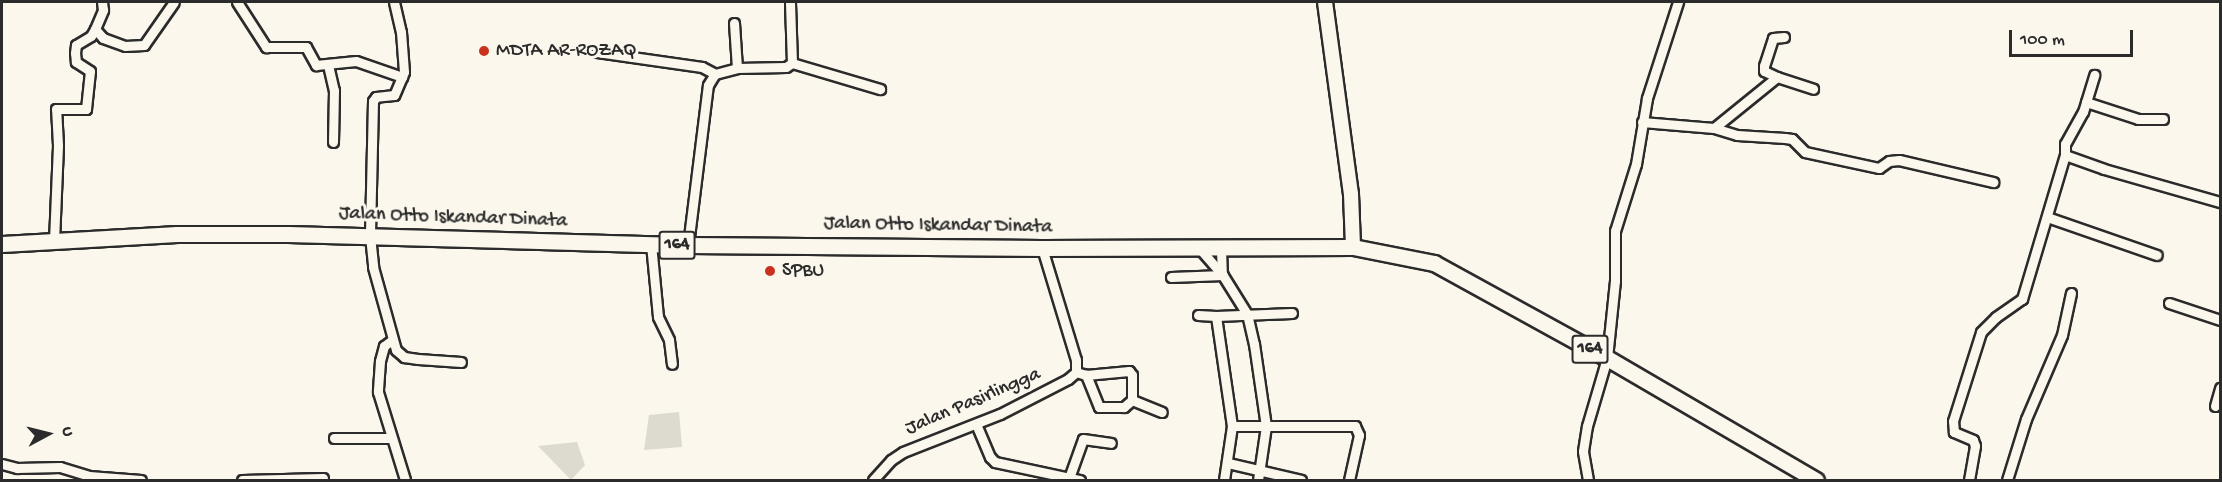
<!DOCTYPE html>
<html>
<head>
<meta charset="utf-8">
<style>
	body { margin:0 }
	#map { position:relative; width:2222px; height:482px; overflow:hidden; background:#fbf7ec; font-family:"Gochi Hand",sans-serif }
	div>[style] { position:absolute }
	.green>* { inset:0; background:#dddad0 }
	.roads { filter:drop-shadow(2px 0 #2b2b2b) drop-shadow(-2px 0 #2b2b2b) drop-shadow(0 2px #2b2b2b) drop-shadow(0 -2px #2b2b2b) }
	.street>* { height:9px; margin:-4.5px; padding:0 4.5px; transform-origin:4.5px; border-radius:4.5px; background:#fbf7ec }
	.secondary>* { height:14px; margin:-7px; padding:0 7px; transform-origin:7px; border-radius:7px; background:#fbf7ec }
	.primary>* { height:15px; margin:-7.5px; padding:0 7.5px; transform-origin:7.5px; border-radius:7.5px; background:#fbf7ec }
	.dots>* { width:16px; height:16px; translate:-50% -50%; box-sizing:border-box; border:3px solid #fbf7ec; border-radius:50% }
	span { translate:-50% -50%; white-space:nowrap; text-align:center; line-height:1.15; -webkit-text-stroke:6px #fbf7ec; paint-order:stroke }
	.shield-label span { padding:2px 4px; background:#fbf7ec; border:2px solid; border-radius:4px; -webkit-text-stroke-width:0 }
	.shield-label { font-size:18px; color:#2b2b2b; font-weight:700 }
	.poi-label { font-size:20px; color:#2b2b2b }
	.left { translate:0 -50%; text-align:left }
	.street-label { font-size:20px; color:#2b2b2b }
	.frame { position:absolute; inset:0; border:3px solid #2b2b2b; pointer-events:none }
	.north { position:absolute; left:18px; top:404px; width:60px; height:60px; -webkit-text-stroke:4px #fbf7ec; paint-order:stroke; rotate:83deg; font-size:16px; font-weight:700; line-height:24px; text-align:center; color:#2b2b2b }
	.north::after { content:''; display:block; margin:auto; width:21px; height:27px; background:#2b2b2b; clip-path:polygon(50% 0,100% 100%,50% 72%,0 100%) }
	.scale { position:absolute; left:2009px; top:30px; width:124px; height:27px; box-sizing:border-box; border:3px solid #2b2b2b; border-top:0; padding-left:8px; font-size:18px; line-height:21px; white-space:nowrap; color:#2b2b2b; -webkit-text-stroke:4px #fbf7ec; paint-order:stroke }
</style>
</head>
<body>
<div id="map">
	<div class="green">
		<div style="clip-path:polygon(679px 412px,682px 447px,644px 450px,649px 415px)"></div>
		<div style="clip-path:polygon(577px 442px,585px 465px,571px 480px,538px 446px)"></div>
	</div>
	<div class="roads">
		<div class="street">
			<div style="left:237px;top:2px;width:54px;rotate:57.2deg"></div>
			<div style="left:266px;top:47px;width:40px"></div>
			<div style="left:306px;top:47px;width:21px;rotate:61deg"></div>
			<div style="left:316px;top:65px;width:40px;rotate:-5.7deg"></div>
			<div style="left:356px;top:61px;width:49px;rotate:19.2deg"></div>
			<div style="left:394px;top:2px;width:31px;rotate:77deg"></div>
			<div style="left:401px;top:32px;width:40px;rotate:85.7deg"></div>
			<div style="left:404px;top:72px;width:25px;rotate:113deg"></div>
			<div style="left:394px;top:95px;width:18px;rotate:174deg"></div>
			<div style="left:376px;top:97px;width:5px;rotate:127deg"></div>
			<div style="left:373px;top:101px;width:135px;rotate:91.3deg"></div>
			<div style="left:370px;top:236px;width:31px;rotate:84deg"></div>
			<div style="left:373px;top:267px;width:86px;rotate:74.5deg"></div>
			<div style="left:396px;top:350px;width:11px;rotate:41deg"></div>
			<div style="left:404px;top:357px;width:14px;rotate:8deg"></div>
			<div style="left:418px;top:359px;width:43px;rotate:4deg"></div>
			<div style="left:734px;top:23px;width:45px;rotate:86.2deg"></div>
			<div style="left:95px;top:29px;width:12px;rotate:48deg"></div>
			<div style="left:103px;top:38px;width:23px;rotate:20deg"></div>
			<div style="left:125px;top:46px;width:19px;rotate:-3deg"></div>
			<div style="left:144px;top:45px;width:52px;rotate:-55.1deg"></div>
			<div style="left:597px;top:52px;width:106px;rotate:8.1deg"></div>
			<div style="left:702px;top:67px;width:15px;rotate:28deg"></div>
			<div style="left:792px;top:63px;width:92px;rotate:16.5deg"></div>
			<div style="left:328px;top:65px;width:26px;rotate:77deg"></div>
			<div style="left:334px;top:90px;width:52px;rotate:91.1deg"></div>
			<div style="left:1777px;top:77px;width:38px;rotate:18deg"></div>
			<div style="left:2086px;top:102px;width:55px;rotate:18.1deg"></div>
			<div style="left:2138px;top:119px;width:25px"></div>
			<div style="left:1642px;top:122px;width:72px;rotate:4.8deg"></div>
			<div style="left:1714px;top:128px;width:24px;rotate:17deg"></div>
			<div style="left:1737px;top:135px;width:48px;rotate:3.6deg"></div>
			<div style="left:1785px;top:138px;width:7px;rotate:8deg"></div>
			<div style="left:1792px;top:139px;width:18px;rotate:45deg"></div>
			<div style="left:1805px;top:152px;width:76px;rotate:12.2deg"></div>
			<div style="left:1879px;top:168px;width:12px;rotate:-35deg"></div>
			<div style="left:1889px;top:161px;width:10px;rotate:-6deg"></div>
			<div style="left:1899px;top:160px;width:97px;rotate:13.2deg"></div>
			<div style="left:1714px;top:128px;width:81px;rotate:-39deg"></div>
			<div style="left:1777px;top:77px;width:14px;rotate:-155deg"></div>
			<div style="left:1764px;top:71px;width:5px;rotate:-90deg"></div>
			<div style="left:1764px;top:66px;width:29px;rotate:-72deg"></div>
			<div style="left:1773px;top:38px;width:11px;rotate:-5deg"></div>
			<div style="left:2065px;top:155px;width:11px;rotate:-90deg"></div>
			<div style="left:2065px;top:144px;width:37px;rotate:-61deg"></div>
			<div style="left:2083px;top:112px;width:39px;rotate:-73deg"></div>
			<div style="left:2047px;top:217px;width:116px;rotate:19.1deg"></div>
			<div style="left:54px;top:241px;width:96px;rotate:-87.6deg"></div>
			<div style="left:58px;top:145px;width:36px;rotate:-93deg"></div>
			<div style="left:56px;top:109px;width:30px"></div>
			<div style="left:86px;top:109px;width:38px;rotate:-84deg"></div>
			<div style="left:90px;top:71px;width:17px;rotate:-147deg"></div>
			<div style="left:76px;top:62px;width:9px;rotate:-96deg"></div>
			<div style="left:75px;top:53px;width:8px;rotate:-83deg"></div>
			<div style="left:76px;top:45px;width:17px;rotate:-31deg"></div>
			<div style="left:91px;top:36px;width:8px;rotate:-60deg"></div>
			<div style="left:95px;top:29px;width:21px;rotate:-67deg"></div>
			<div style="left:103px;top:10px;width:8px;rotate:-97deg"></div>
			<div style="left:651px;top:244px;width:73px;rotate:84.5deg"></div>
			<div style="left:658px;top:317px;width:25px;rotate:64deg"></div>
			<div style="left:669px;top:340px;width:24px;rotate:83deg"></div>
			<div style="left:688px;top:245px;width:161px;rotate:-82.9deg"></div>
			<div style="left:708px;top:85px;width:13px;rotate:-58deg"></div>
			<div style="left:715px;top:74px;width:23px;rotate:-15deg"></div>
			<div style="left:737px;top:68px;width:49px;rotate:-1.2deg"></div>
			<div style="left:786px;top:67px;width:7px;rotate:-34deg"></div>
			<div style="left:792px;top:63px;width:61px;rotate:-91.9deg"></div>
			<div style="left:1200px;top:249px;width:33px;rotate:49deg"></div>
			<div style="left:1221px;top:249px;width:25px;rotate:88deg"></div>
			<div style="left:1222px;top:274px;width:47px;rotate:58deg"></div>
			<div style="left:1247px;top:314px;width:31px;rotate:77deg"></div>
			<div style="left:1254px;top:344px;width:83px;rotate:81.7deg"></div>
			<div style="left:1266px;top:426px;width:55px;rotate:98.4deg"></div>
			<div style="left:1171px;top:277px;width:52px;rotate:-2.2deg"></div>
			<div style="left:2169px;top:303px;width:54px;rotate:18.4deg"></div>
			<div style="left:1198px;top:315px;width:18px;rotate:3deg"></div>
			<div style="left:392px;top:340px;width:10px;rotate:143deg"></div>
			<div style="left:384px;top:346px;width:16px;rotate:105deg"></div>
			<div style="left:380px;top:361px;width:31px;rotate:94deg"></div>
			<div style="left:378px;top:392px;width:92px;rotate:72.9deg"></div>
			<div style="left:1076px;top:372px;width:10px;rotate:17deg"></div>
			<div style="left:1086px;top:375px;width:43px;rotate:-5.3deg"></div>
			<div style="left:1129px;top:371px;width:5px;rotate:53deg"></div>
			<div style="left:1132px;top:375px;width:25px;rotate:90deg"></div>
			<div style="left:1132px;top:400px;width:11px;rotate:139deg"></div>
			<div style="left:1124px;top:407px;width:25px;rotate:180deg"></div>
			<div style="left:1099px;top:407px;width:35px;rotate:-112deg"></div>
			<div style="left:1132px;top:400px;width:32px;rotate:22deg"></div>
			<div style="left:2215px;top:406px;width:19px;rotate:-74deg"></div>
			<div style="left:976px;top:424px;width:36px;rotate:67deg"></div>
			<div style="left:990px;top:457px;width:7px;rotate:45deg"></div>
			<div style="left:995px;top:462px;width:87px;rotate:12deg"></div>
			<div style="left:1232px;top:426px;width:123px"></div>
			<div style="left:1355px;top:426px;width:10px;rotate:66deg"></div>
			<div style="left:1359px;top:435px;width:46px;rotate:102.5deg"></div>
			<div style="left:334px;top:438px;width:57px"></div>
			<div style="left:1228px;top:463px;width:75px;rotate:13.1deg"></div>
			<div style="left:2px;top:464px;width:16px;rotate:15deg"></div>
			<div style="left:17px;top:468px;width:43px;rotate:-1.3deg"></div>
			<div style="left:60px;top:467px;width:30px;rotate:17deg"></div>
			<div style="left:89px;top:476px;width:52px;rotate:4.4deg"></div>
			<div style="left:1069px;top:478px;width:41px;rotate:-70.3deg"></div>
			<div style="left:1083px;top:439px;width:28px;rotate:8deg"></div>
			<div style="left:242px;top:480px;width:81px;rotate:-1.4deg"></div>
			<div style="left:873px;top:480px;width:27px;rotate:-48deg"></div>
			<div style="left:891px;top:460px;width:14px;rotate:-34deg"></div>
			<div style="left:903px;top:452px;width:104px;rotate:-21.4deg"></div>
			<div style="left:1000px;top:414px;width:76px;rotate:-27.2deg"></div>
			<div style="left:1068px;top:379px;width:11px;rotate:-41deg"></div>
			<div style="left:1076px;top:372px;width:12px;rotate:-90deg"></div>
			<div style="left:1076px;top:360px;width:117px;rotate:-106.9deg"></div>
			<div style="left:1224px;top:480px;width:55px;rotate:-81.6deg"></div>
			<div style="left:1232px;top:426px;width:111px;rotate:-98.3deg"></div>
			<div style="left:1216px;top:316px;width:76px;rotate:-2.3deg"></div>
			<div style="left:1588px;top:480px;width:29px;rotate:-100deg"></div>
			<div style="left:1583px;top:451px;width:25px;rotate:-81deg"></div>
			<div style="left:1587px;top:426px;width:71px;rotate:-73.6deg"></div>
			<div style="left:1607px;top:358px;width:77px;rotate:-84.1deg"></div>
			<div style="left:1615px;top:281px;width:50px;rotate:-90deg"></div>
			<div style="left:1615px;top:231px;width:70px;rotate:-72.6deg"></div>
			<div style="left:1636px;top:164px;width:67px;rotate:-80.5deg"></div>
			<div style="left:1647px;top:98px;width:101px;rotate:-72.1deg"></div>
			<div style="left:1969px;top:480px;width:35px;rotate:-80deg"></div>
			<div style="left:1975px;top:446px;width:6px;rotate:-108deg"></div>
			<div style="left:1973px;top:440px;width:21px;rotate:-157deg"></div>
			<div style="left:1954px;top:432px;width:11px;rotate:-95deg"></div>
			<div style="left:1953px;top:421px;width:93px;rotate:-72.5deg"></div>
			<div style="left:1981px;top:332px;width:21px;rotate:-45deg"></div>
			<div style="left:1996px;top:317px;width:32px;rotate:-35deg"></div>
			<div style="left:2022px;top:299px;width:150px;rotate:-73.4deg"></div>
			<div style="left:2065px;top:155px;width:41px;rotate:19.7deg"></div>
			<div style="left:2104px;top:169px;width:121px;rotate:15.9deg"></div>
			<div style="left:2007px;top:480px;width:64px;rotate:-72.7deg"></div>
			<div style="left:2026px;top:419px;width:91px;rotate:-66.8deg"></div>
			<div style="left:2062px;top:335px;width:43px;rotate:-77.9deg"></div>
		</div>
		<div class="secondary">
			<div style="left:1325px;top:2px;width:194px;rotate:82.3deg"></div>
			<div style="left:1351px;top:194px;width:53px;rotate:87.8deg"></div>
		</div>
		<div class="primary">
			<div style="left:2px;top:244px;width:175px;rotate:-3.3deg"></div>
			<div style="left:177px;top:234px;width:111px"></div>
			<div style="left:288px;top:234px;width:400px;rotate:1.6deg"></div>
			<div style="left:688px;top:245px;width:354px;rotate:0.5deg"></div>
			<div style="left:1042px;top:248px;width:311px;rotate:-0.2deg"></div>
			<div style="left:1353px;top:247px;width:83px;rotate:11.2deg"></div>
			<div style="left:1434px;top:263px;width:197px;rotate:28.8deg"></div>
			<div style="left:1607px;top:358px;width:242px;rotate:30.3deg"></div>
		</div>
	</div>
	<div class="dots">
		<div style="left:484px;top:51px;background:#c8321e"></div>
		<div style="left:770px;top:271px;background:#c8321e"></div>
	</div>
	<div class="shield-label">
		<span style="left:677px;top:245px">164</span>
		<span style="left:1590px;top:349px">164</span>
	</div>
	<div class="poi-label">
		<span class="left" style="left:496px;top:51px">MDTA AR-ROZAQ</span>
		<span class="left" style="left:782px;top:271px">SPBU</span>
	</div>
	<div class="street-label">
		<span style="left:453px;top:218px;rotate:2deg">Jalan Otto Iskandar Dinata</span>
		<span style="left:938px;top:226px;rotate:1deg">Jalan Otto Iskandar Dinata</span>
		<span style="left:973px;top:402px;rotate:-23deg">Jalan Pasirlingga</span>
	</div>
	<div class="frame"></div>
	<div class="north">U</div>
	<div class="scale">100 m</div>
</div>
</body>
</html>
